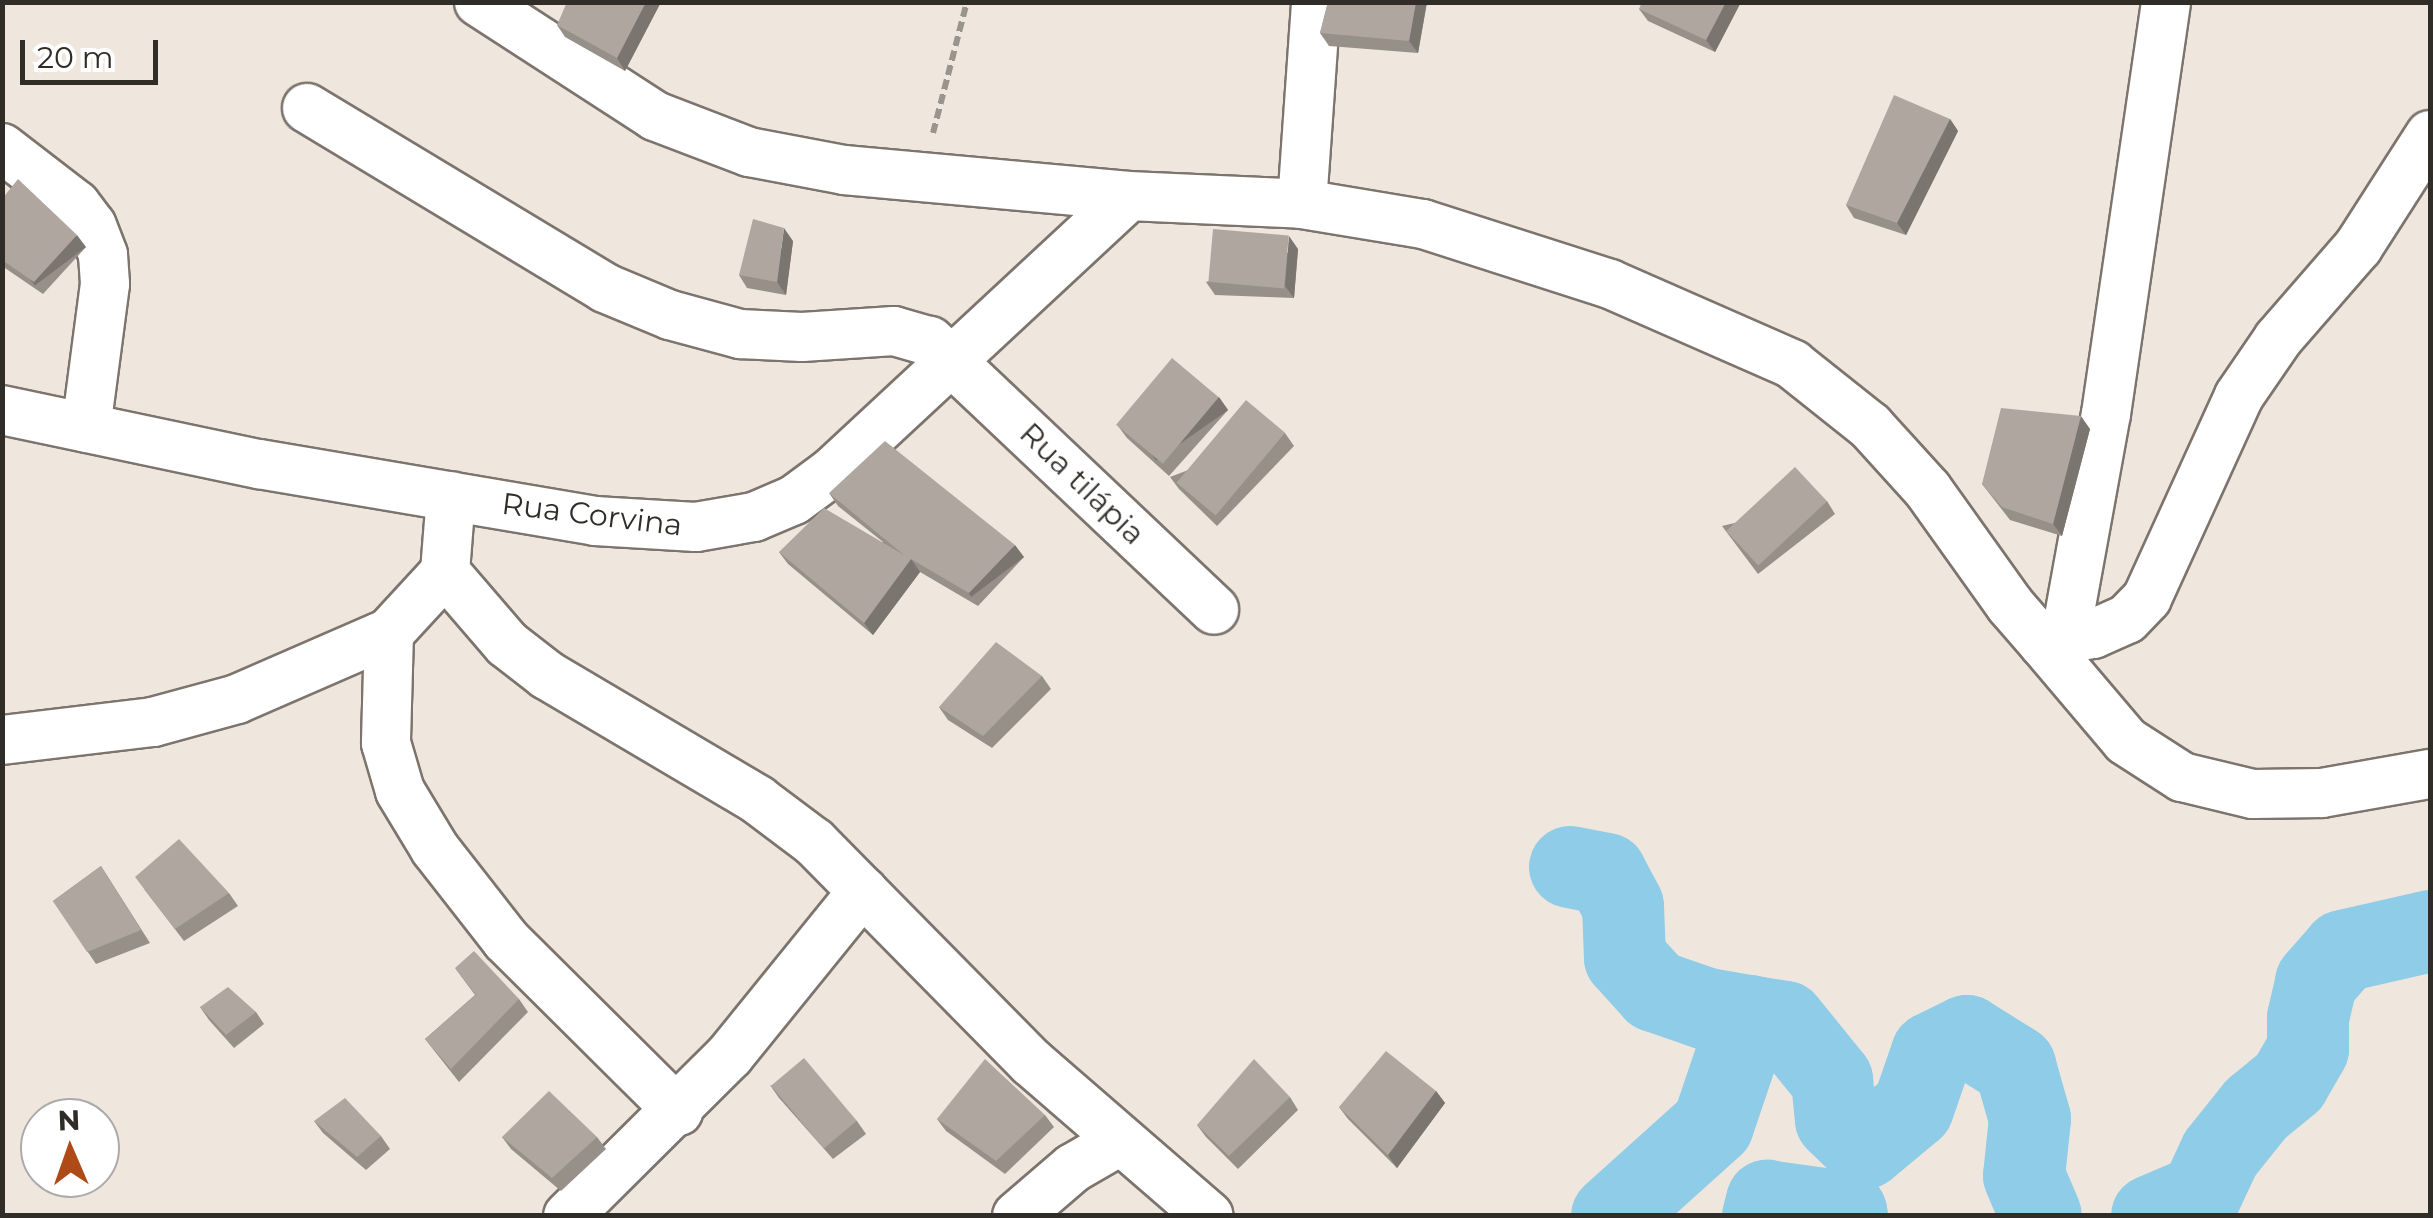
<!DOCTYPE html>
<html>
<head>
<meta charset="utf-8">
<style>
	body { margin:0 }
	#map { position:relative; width:2433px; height:1218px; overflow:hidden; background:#efe7de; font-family:Montserrat,sans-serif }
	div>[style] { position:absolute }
	.river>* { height:82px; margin:-41px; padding:0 41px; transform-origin:41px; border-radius:41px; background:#8ecce7 }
	.path>* { height:6px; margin-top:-3px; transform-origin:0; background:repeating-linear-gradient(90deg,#9a948d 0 10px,transparent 0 15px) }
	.roads { filter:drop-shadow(2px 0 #7c746d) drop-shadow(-2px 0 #7c746d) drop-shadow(0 2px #7c746d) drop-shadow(0 -2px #7c746d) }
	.street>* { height:48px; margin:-24px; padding:0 24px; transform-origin:24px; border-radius:24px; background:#fff }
	.wall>* { inset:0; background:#969089 }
	.shaded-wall>* { inset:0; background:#7a756f; transform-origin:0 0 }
	.building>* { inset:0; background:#afa79f; transform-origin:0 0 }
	span { translate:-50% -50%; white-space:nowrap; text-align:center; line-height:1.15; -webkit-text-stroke:8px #fff; paint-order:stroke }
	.street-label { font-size:30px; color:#302d29 }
	.frame { position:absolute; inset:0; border:5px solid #302d29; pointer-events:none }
	.north { position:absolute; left:20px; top:1098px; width:100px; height:100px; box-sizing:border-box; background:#fff; border:2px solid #acaba9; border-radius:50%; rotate:358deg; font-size:28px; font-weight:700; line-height:40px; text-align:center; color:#302d29 }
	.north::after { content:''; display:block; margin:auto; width:35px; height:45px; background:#ae4a17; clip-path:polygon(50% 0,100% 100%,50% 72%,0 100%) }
	.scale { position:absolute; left:20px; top:40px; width:138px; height:45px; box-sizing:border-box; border:5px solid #302d29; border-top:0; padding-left:12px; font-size:30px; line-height:35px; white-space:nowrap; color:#302d29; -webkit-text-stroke:8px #fff; paint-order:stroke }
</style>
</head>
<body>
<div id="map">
	<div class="river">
		<div style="left:1570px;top:867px;width:37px;rotate:11deg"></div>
		<div style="left:1606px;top:874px;width:36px;rotate:62deg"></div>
		<div style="left:1623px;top:906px;width:52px;rotate:87.8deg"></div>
		<div style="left:1625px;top:958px;width:45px;rotate:47.7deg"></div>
		<div style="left:1655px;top:991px;width:55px;rotate:19.1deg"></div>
		<div style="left:1707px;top:1009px;width:79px;rotate:9.5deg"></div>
		<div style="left:1785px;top:1022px;width:75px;rotate:51deg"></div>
		<div style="left:1832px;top:1080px;width:40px;rotate:84.3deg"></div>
		<div style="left:1836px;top:1120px;width:40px;rotate:44deg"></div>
		<div style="left:1865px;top:1148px;width:62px;rotate:-39.8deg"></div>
		<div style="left:1913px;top:1108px;width:58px;rotate:-70.9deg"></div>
		<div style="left:1932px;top:1053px;width:39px;rotate:-26deg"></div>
		<div style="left:1967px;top:1036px;width:57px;rotate:32deg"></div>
		<div style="left:2015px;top:1066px;width:55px;rotate:74.2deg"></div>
		<div style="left:2030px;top:1119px;width:57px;rotate:96deg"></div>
		<div style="left:2024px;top:1176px;width:43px;rotate:67deg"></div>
		<div style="left:1612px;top:1216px;width:136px;rotate:-42deg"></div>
		<div style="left:1713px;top:1125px;width:115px;rotate:-71.3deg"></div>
		<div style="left:1763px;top:1216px;width:16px;rotate:-75deg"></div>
		<div style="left:1767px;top:1201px;width:80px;rotate:7.9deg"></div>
		<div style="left:1846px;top:1212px;width:4px;rotate:76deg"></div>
		<div style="left:2152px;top:1216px;width:53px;rotate:-23.2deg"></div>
		<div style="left:2201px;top:1195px;width:45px;rotate:-65.1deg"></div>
		<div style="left:2220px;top:1154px;width:58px;rotate:-51.3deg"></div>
		<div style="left:2256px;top:1109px;width:43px;rotate:-39.3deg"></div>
		<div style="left:2289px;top:1082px;width:38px;rotate:-60deg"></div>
		<div style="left:2308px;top:1049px;width:31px;rotate:-90deg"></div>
		<div style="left:2308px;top:1018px;width:37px;rotate:-77deg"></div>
		<div style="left:2316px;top:982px;width:41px;rotate:-48.9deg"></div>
		<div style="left:2343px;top:951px;width:89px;rotate:-12.9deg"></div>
	</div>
	<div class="path">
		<div style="left:933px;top:133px;width:135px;rotate:-75.5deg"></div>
	</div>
	<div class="roads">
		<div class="street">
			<div style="left:479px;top:2px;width:210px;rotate:32.9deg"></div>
			<div style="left:655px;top:116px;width:101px;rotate:21deg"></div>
			<div style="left:749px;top:152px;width:97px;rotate:10.7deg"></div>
			<div style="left:844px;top:170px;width:286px;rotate:5.2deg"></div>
			<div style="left:1129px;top:196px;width:173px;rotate:2.6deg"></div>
			<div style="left:1302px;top:204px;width:123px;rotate:9.4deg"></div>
			<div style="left:1423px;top:224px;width:196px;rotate:17.8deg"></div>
			<div style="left:1610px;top:284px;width:199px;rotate:23.7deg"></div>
			<div style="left:1792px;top:364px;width:100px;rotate:38.5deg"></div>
			<div style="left:1870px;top:426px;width:86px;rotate:47.8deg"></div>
			<div style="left:1928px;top:490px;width:141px;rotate:54.5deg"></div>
			<div style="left:2010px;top:605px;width:50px;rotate:49deg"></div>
			<div style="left:2043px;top:643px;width:51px;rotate:-10.2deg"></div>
			<div style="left:2093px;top:634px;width:37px;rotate:-24deg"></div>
			<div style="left:2127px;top:619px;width:29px;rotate:-46deg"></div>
			<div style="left:2147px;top:598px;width:222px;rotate:-65.5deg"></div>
			<div style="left:2239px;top:396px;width:69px;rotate:-55.6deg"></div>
			<div style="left:2278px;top:339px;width:122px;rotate:-49deg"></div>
			<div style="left:2358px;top:247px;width:133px;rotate:-57.3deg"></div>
			<div style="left:307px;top:108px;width:348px;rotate:31.1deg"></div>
			<div style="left:605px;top:288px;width:70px;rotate:22.6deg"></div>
			<div style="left:670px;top:315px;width:73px;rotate:15.2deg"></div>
			<div style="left:740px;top:334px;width:62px;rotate:2.8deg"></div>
			<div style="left:802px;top:337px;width:92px;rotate:-3.7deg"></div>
			<div style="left:894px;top:331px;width:37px;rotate:16deg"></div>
			<div style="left:930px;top:341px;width:391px;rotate:43.4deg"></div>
			<div style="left:2px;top:148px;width:93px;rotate:37.6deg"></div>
			<div style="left:76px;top:205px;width:26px;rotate:53deg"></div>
			<div style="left:92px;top:226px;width:31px;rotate:69deg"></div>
			<div style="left:103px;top:255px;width:29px;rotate:86deg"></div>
			<div style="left:105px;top:284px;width:145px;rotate:97.5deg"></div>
			<div style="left:1302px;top:204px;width:202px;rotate:-86deg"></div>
			<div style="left:2px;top:410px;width:263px;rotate:11.9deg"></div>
			<div style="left:259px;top:464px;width:341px;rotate:9.6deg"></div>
			<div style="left:595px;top:521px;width:101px;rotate:3.4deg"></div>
			<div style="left:696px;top:527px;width:59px;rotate:-9.8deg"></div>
			<div style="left:754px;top:517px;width:43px;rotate:-23deg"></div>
			<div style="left:794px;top:500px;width:47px;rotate:-36.4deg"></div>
			<div style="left:832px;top:472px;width:405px;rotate:-42.9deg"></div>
			<div style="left:445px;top:572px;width:95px;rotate:49.3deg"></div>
			<div style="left:507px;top:644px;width:51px;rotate:37.8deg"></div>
			<div style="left:547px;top:675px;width:245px;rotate:30.6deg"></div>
			<div style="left:758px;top:800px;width:70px;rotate:36.9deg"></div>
			<div style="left:814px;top:842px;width:309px;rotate:45.4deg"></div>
			<div style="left:1031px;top:1062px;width:235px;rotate:40.9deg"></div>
			<div style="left:389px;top:633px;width:110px;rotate:91.6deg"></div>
			<div style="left:386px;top:743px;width:50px;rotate:73.7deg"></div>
			<div style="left:400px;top:791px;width:68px;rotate:58.9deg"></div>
			<div style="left:435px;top:849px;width:115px;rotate:52deg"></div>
			<div style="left:506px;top:940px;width:243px;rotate:44.8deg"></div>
			<div style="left:2065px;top:639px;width:229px;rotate:-79.7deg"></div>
			<div style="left:2106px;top:414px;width:416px;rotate:-81.7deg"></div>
			<div style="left:2043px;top:643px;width:128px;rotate:49.7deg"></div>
			<div style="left:2126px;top:741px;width:67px;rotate:32.7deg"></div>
			<div style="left:2182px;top:777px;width:73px;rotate:13.5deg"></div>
			<div style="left:2253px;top:794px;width:69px;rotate:-0.8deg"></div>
			<div style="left:2322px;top:793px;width:110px;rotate:-10deg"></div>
			<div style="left:2px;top:740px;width:152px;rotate:-6.8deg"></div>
			<div style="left:153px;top:722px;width:87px;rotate:-15.3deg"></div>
			<div style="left:237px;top:699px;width:166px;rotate:-23.5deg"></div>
			<div style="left:389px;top:633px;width:83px;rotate:-47.4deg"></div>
			<div style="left:445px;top:572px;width:76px;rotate:-85.5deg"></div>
			<div style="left:568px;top:1216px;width:228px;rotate:-44.8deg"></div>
			<div style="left:730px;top:1055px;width:211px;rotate:-51deg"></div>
			<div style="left:1017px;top:1216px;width:74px;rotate:-40.6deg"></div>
			<div style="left:1073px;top:1168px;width:52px;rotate:-30deg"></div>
		</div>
	</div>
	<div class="wall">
		<div style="clip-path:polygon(661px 2px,625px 71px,565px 37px,557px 25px)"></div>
		<div style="clip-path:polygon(1328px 2px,1427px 2px,1418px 53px,1329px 46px,1320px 33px)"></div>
		<div style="clip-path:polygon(1741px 2px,1715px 52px,1648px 21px,1639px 9px)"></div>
		<div style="clip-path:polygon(1950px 119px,1958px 131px,1906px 235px,1854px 218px,1846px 205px)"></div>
		<div style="clip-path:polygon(2px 199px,86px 247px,43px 294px,2px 266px)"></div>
		<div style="clip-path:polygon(793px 241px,786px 295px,747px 288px,739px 275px)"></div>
		<div style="clip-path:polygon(1298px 249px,1294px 298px,1215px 295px,1206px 282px)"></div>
		<div style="clip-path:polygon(1228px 410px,1169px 476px,1127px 438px,1118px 426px)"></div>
		<div style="clip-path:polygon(2090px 429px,2062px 536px,2010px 520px,1982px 484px)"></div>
		<div style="clip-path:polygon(1285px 433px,1294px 446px,1217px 526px,1179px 489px,1170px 477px)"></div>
		<div style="clip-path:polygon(829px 493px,1024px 557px,978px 606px,920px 572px,873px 635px,788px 564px,779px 552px,883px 542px,838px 506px)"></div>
		<div style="clip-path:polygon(1827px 501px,1835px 514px,1758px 574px,1722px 526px)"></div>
		<div style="clip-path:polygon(1042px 676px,1051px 689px,992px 748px,948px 720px,939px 707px)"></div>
		<div style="clip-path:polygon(101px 866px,150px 943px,96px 964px,53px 901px)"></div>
		<div style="clip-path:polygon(144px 889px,229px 893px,238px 906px,184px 941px)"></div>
		<div style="clip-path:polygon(455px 968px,519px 999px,528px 1012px,459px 1082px,425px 1039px,475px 995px)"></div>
		<div style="clip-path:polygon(200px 1007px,256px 1012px,264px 1024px,234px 1048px,209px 1020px)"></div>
		<div style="clip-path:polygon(770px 1085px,857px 1121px,866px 1134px,833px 1159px,779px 1098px)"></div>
		<div style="clip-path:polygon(1436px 1091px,1445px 1103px,1397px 1168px,1348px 1119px,1339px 1107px)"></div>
		<div style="clip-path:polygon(1290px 1097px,1298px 1110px,1238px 1169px,1206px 1137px,1197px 1125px)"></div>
		<div style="clip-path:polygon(1045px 1115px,1054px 1127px,1005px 1174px,946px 1131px,937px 1119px)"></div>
		<div style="clip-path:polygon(314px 1121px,381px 1136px,390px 1149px,366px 1170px,323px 1133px)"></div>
		<div style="clip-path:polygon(502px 1137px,597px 1137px,606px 1149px,561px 1191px,511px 1149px)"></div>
	</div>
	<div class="shaded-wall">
		<div style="clip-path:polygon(646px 2px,661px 2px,625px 71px,617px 58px)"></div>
		<div style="clip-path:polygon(1416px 2px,1427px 2px,1418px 53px,1409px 41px)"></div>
		<div style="clip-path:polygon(1726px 2px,1741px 2px,1715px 52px,1706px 40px)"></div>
		<div style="clip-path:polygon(1950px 119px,1958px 131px,1906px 235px,1897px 223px)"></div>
		<div style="clip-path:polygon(784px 228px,793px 241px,786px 295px,777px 282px)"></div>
		<div style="left:77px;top:235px;width:15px;height:64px;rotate:53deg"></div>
		<div style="clip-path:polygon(1289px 236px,1298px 249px,1294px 298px,1285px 286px)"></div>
		<div style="left:1219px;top:397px;width:16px;height:88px;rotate:55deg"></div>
		<div style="clip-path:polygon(2081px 416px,2090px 429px,2062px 536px,2053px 524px)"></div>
		<div style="left:1015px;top:545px;width:15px;height:66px;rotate:53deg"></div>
		<div style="clip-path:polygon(911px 559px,920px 572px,873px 635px,864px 623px)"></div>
		<div style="clip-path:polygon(1436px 1091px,1445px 1103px,1397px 1168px,1388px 1155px)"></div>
	</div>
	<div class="building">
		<div style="clip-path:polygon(567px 2px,646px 2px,617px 58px,557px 25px)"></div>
		<div style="clip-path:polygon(1328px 2px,1416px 2px,1409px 41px,1320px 33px)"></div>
		<div style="clip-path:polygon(1642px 2px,1726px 2px,1706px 40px,1639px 9px)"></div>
		<div style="clip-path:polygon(1894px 95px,1950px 119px,1897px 223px,1846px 205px)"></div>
		<div style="clip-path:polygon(18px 179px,77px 235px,34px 282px,2px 260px,2px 199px)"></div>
		<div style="clip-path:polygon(753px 219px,784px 228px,777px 282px,739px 275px)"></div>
		<div style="left:1213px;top:229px;width:76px;height:53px;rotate:5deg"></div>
		<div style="left:1172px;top:358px;width:61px;height:87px;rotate:40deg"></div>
		<div style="left:1246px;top:400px;width:51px;height:108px;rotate:40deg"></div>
		<div style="clip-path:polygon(2001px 408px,2081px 416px,2053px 524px,2002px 507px,1982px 484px)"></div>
		<div style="clip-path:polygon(885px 441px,1015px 545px,969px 593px,911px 559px,864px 623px,779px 552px,824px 508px,904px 555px,829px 493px)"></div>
		<div style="left:1795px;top:467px;width:47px;height:94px;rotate:47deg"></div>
		<div style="clip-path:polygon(996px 642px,1042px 676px,983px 736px,939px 707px)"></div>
		<div style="clip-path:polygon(179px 839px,229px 893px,175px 929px,135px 877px)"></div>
		<div style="clip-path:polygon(101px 866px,141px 930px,87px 952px,53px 901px)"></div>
		<div style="clip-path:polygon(474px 951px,519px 999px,451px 1069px,425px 1039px,476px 995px,455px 968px)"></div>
		<div style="clip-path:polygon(228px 987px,256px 1012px,226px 1035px,200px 1007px)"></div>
		<div style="clip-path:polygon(1386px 1051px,1436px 1091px,1388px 1155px,1339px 1107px)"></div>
		<div style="left:804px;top:1058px;width:82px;height:43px;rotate:50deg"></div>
		<div style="clip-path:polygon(985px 1059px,1045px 1115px,996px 1161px,937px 1119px)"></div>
		<div style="clip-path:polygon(1254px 1059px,1290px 1097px,1229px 1156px,1197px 1125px)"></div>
		<div style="clip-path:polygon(549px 1091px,597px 1137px,552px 1178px,502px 1137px)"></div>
		<div style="clip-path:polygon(345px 1098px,381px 1136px,357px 1157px,314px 1121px)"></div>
	</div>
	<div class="street-label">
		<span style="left:1082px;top:484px;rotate:44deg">Rua tilápia</span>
		<span style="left:592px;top:515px;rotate:7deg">Rua Corvina</span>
	</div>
	<div class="frame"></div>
	<div class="north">N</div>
	<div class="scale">20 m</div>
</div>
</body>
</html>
